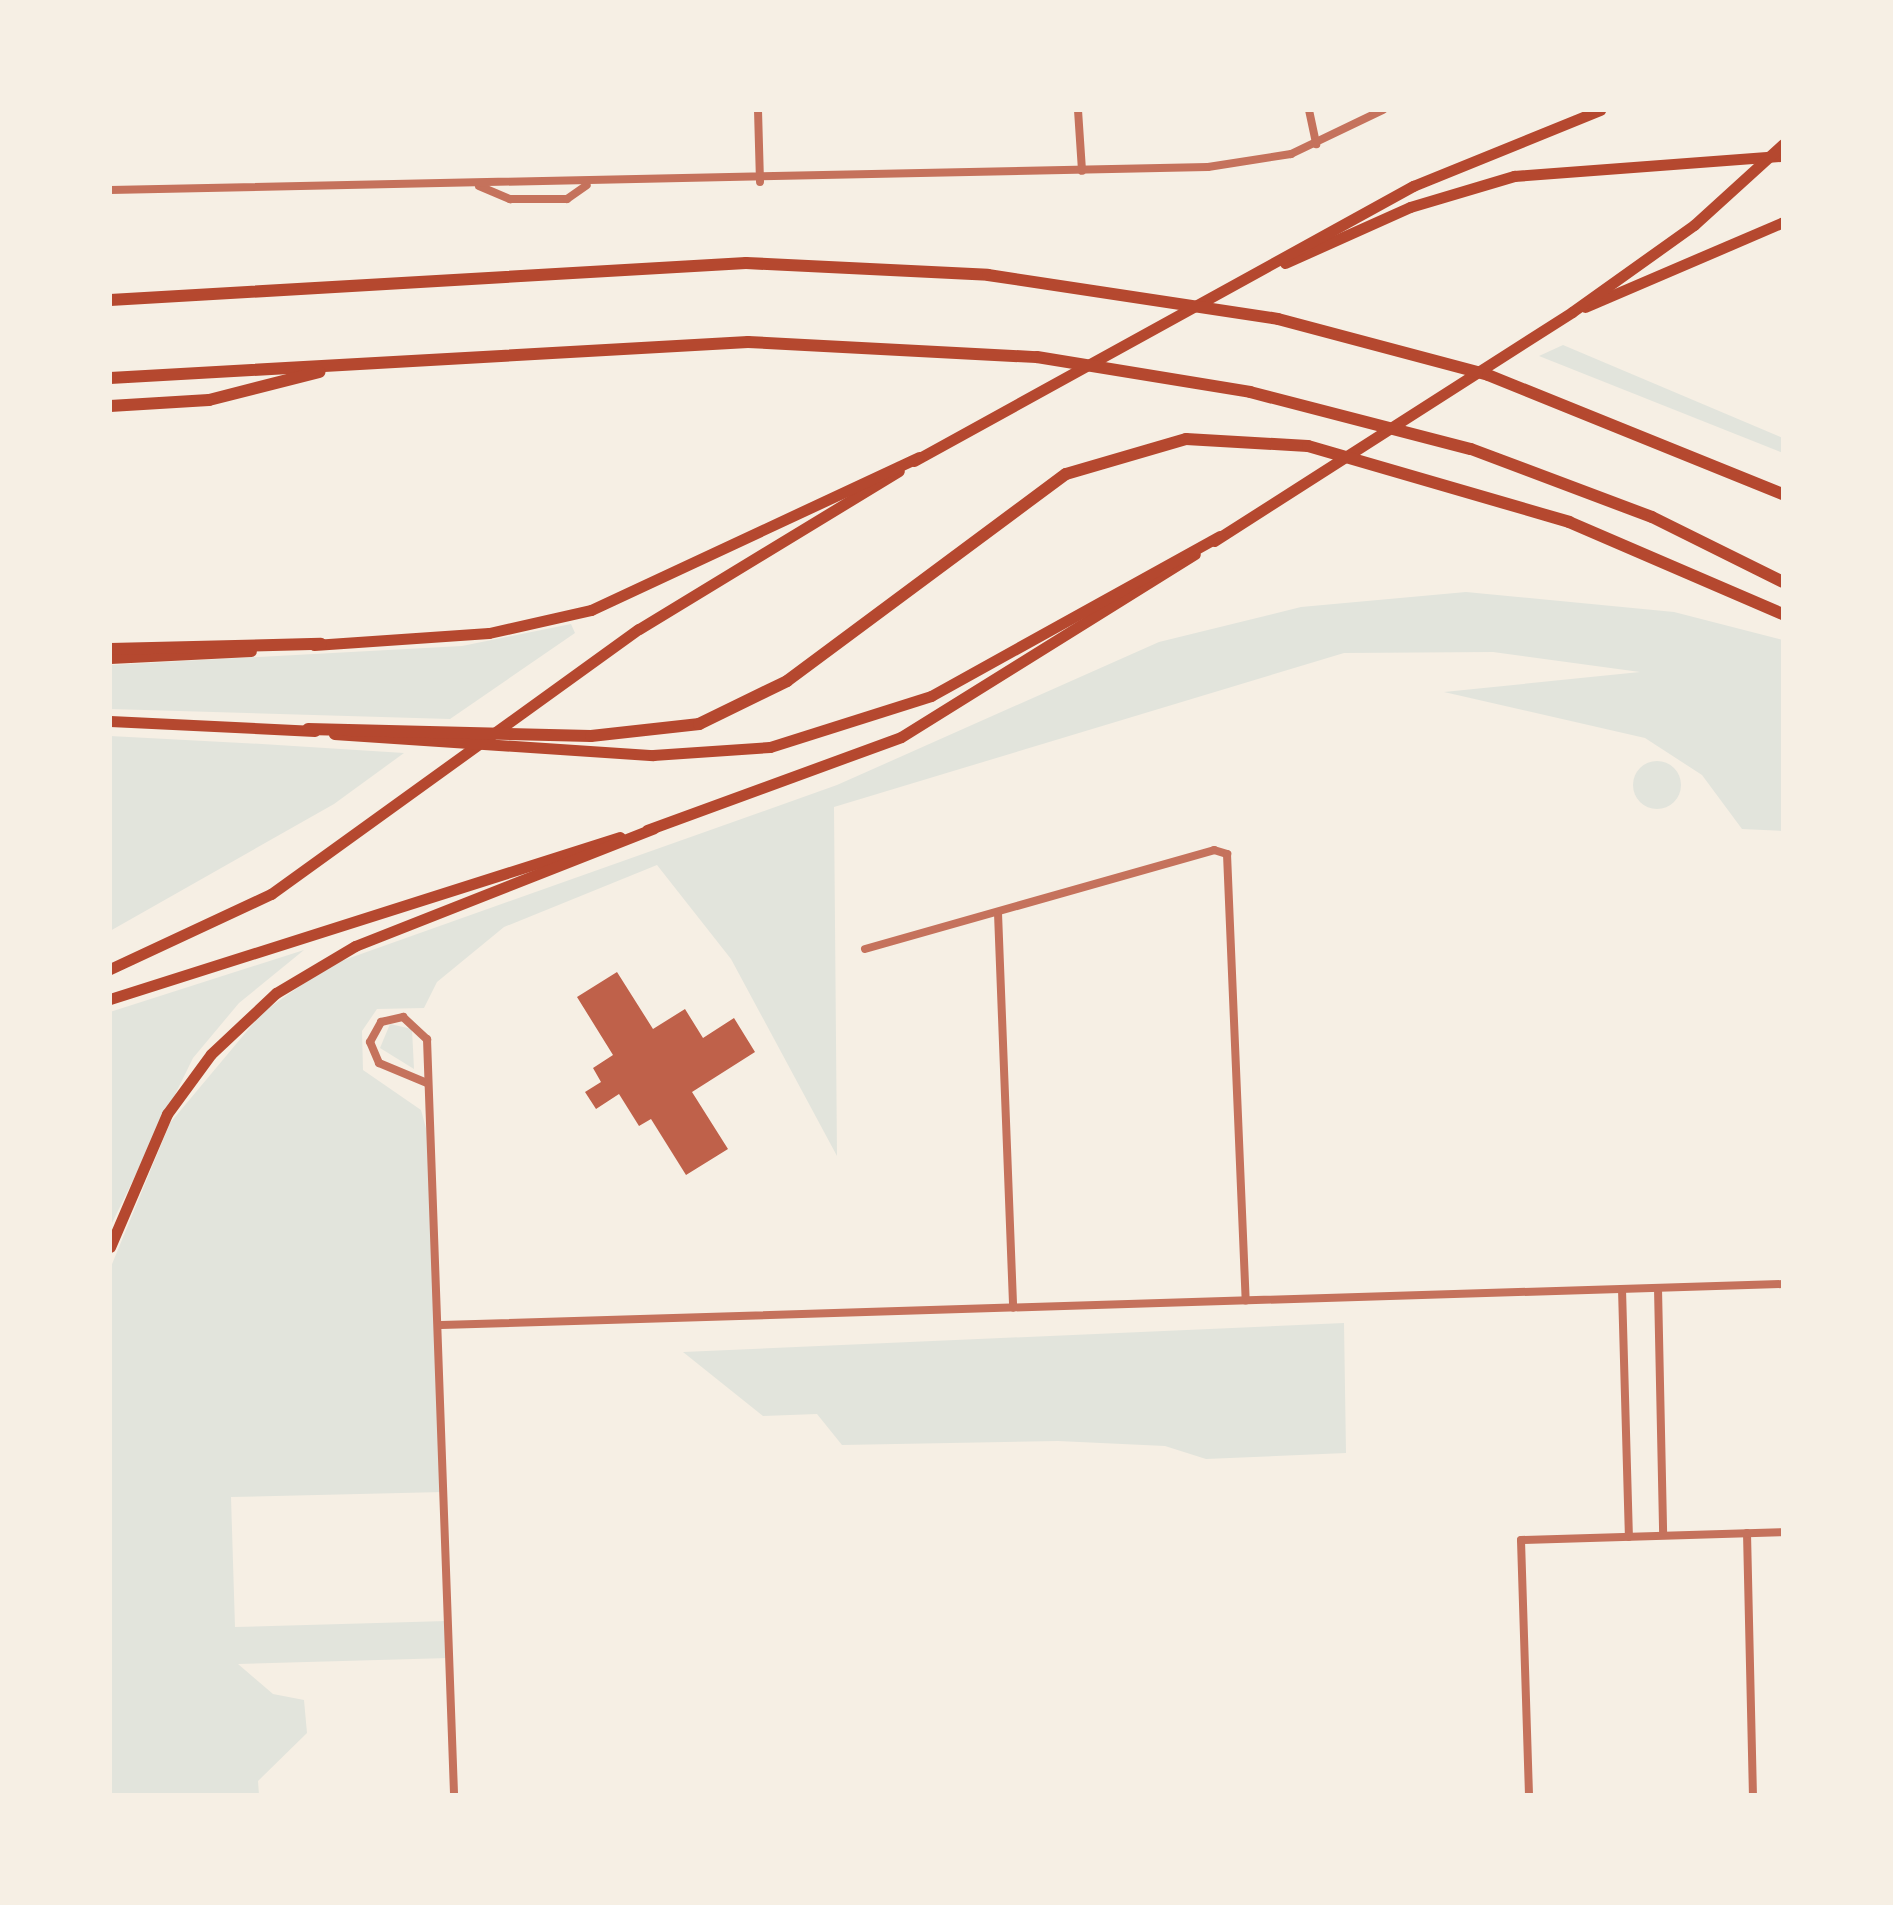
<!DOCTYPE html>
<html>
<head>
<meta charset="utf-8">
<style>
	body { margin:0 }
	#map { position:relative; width:1893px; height:1905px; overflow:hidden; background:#f6efe4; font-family:Raleway,sans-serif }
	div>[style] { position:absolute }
	.green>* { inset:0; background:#e2e4dc }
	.round { border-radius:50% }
	.building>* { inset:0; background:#bf614a }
	.minor>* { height:8px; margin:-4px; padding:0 4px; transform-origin:4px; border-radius:4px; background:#c5725c }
	.primary>* { height:11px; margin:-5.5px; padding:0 5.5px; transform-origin:5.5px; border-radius:5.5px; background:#b5482f }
	.trunk>* { height:11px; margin:-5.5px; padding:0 5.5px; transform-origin:5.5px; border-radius:5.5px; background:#b5482f }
	.motorway>* { height:12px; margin:-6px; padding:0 6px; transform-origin:6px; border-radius:6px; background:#b5482f }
	span { translate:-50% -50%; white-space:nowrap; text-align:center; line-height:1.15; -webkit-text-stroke:10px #f6efe4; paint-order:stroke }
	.frame { position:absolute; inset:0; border:112px solid #f6efe4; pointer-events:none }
</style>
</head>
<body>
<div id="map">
	<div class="green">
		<div style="clip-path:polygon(1563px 345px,1783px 438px,1783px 453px,1539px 356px)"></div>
		<div style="clip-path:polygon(1466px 592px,1674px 612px,1783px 640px,1783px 831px,1742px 829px,1702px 775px,1645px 738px,1444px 692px,1640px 672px,1493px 652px,1344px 653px,834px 807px,837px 1156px,731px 959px,657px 865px,504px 927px,437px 982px,424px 1008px,377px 1009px,362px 1031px,363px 1070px,421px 1110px,432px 1150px,443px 1492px,231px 1497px,235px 1627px,447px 1621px,449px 1658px,238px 1664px,273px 1694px,304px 1700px,307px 1733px,258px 1781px,259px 1795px,110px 1795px,110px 1269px,170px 1123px,263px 1012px,330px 965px,837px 785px,1159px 642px,1301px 607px)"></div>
		<div style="clip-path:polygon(571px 624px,575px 633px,450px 719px,110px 709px,110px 665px,462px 646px)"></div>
		<div style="clip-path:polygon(110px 736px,262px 744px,404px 753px,334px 804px,110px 931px)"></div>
		<div class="round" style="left:1633px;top:761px;width:48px;height:48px"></div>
		<div style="clip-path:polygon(304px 950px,239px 1003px,193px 1058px,110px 1227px,110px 1012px)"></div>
		<div style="clip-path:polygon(390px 1024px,412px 1029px,414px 1069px,380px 1048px)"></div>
		<div style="clip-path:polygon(1344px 1323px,1346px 1453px,1206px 1459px,1165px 1446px,1058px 1441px,842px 1445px,817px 1414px,763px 1416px,683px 1352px)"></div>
	</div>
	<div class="building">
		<div style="clip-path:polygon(617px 972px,653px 1029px,685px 1009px,703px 1038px,734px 1018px,755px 1052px,692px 1092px,728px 1149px,686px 1175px,651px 1119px,639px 1126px,619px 1094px,596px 1109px,585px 1092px,601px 1082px,593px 1068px,613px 1055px,577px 997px)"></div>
	</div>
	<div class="minor">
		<div style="left:758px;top:110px;width:72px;rotate:88.4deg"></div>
		<div style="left:1078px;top:110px;width:61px;rotate:86.2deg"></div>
		<div style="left:1309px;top:110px;width:35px;rotate:78deg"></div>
		<div style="left:479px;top:186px;width:34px;rotate:23deg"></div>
		<div style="left:510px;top:199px;width:57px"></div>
		<div style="left:567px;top:199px;width:24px;rotate:-35deg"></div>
		<div style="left:110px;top:190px;width:1098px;rotate:-1.2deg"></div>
		<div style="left:1208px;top:167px;width:84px;rotate:-8.9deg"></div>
		<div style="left:1291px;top:154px;width:102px;rotate:-25.6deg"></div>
		<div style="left:998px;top:913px;width:395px;rotate:87.8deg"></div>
		<div style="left:865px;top:949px;width:363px;rotate:-15.8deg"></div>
		<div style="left:1214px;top:850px;width:14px;rotate:17deg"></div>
		<div style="left:1227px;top:854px;width:447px;rotate:87.6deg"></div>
		<div style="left:427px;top:1083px;width:52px;rotate:-157.4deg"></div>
		<div style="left:379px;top:1063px;width:23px;rotate:-113deg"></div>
		<div style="left:370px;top:1042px;width:23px;rotate:-61deg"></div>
		<div style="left:381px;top:1022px;width:23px;rotate:-13deg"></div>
		<div style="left:403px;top:1017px;width:33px;rotate:43deg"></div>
		<div style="left:427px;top:1039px;width:756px;rotate:87.95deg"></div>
		<div style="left:1658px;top:1288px;width:247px;rotate:88.8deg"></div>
		<div style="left:1622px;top:1289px;width:248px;rotate:88.4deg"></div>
		<div style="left:441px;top:1325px;width:1343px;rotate:-1.75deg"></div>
		<div style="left:1747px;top:1533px;width:262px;rotate:88.7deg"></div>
		<div style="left:1529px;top:1795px;width:255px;rotate:-91.8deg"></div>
		<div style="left:1521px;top:1540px;width:262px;rotate:-1.7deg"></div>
	</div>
	<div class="primary">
		<div style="left:1285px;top:263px;width:137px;rotate:-24.1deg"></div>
		<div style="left:1410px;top:207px;width:109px;rotate:-16.6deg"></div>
		<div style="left:1514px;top:176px;width:270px;rotate:-4.3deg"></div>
		<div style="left:1585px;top:307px;width:215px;rotate:-23.2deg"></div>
		<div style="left:914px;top:461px;width:570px;rotate:-28.86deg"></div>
		<div style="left:1413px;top:186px;width:202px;rotate:-22.1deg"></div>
		<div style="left:1214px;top:541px;width:425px;rotate:-32.6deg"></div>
		<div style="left:1572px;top:312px;width:150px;rotate:-35.5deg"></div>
		<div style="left:1694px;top:225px;width:120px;rotate:-42.3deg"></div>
		<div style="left:647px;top:830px;width:270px;rotate:-20.1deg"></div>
		<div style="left:901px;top:737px;width:346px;rotate:-31.9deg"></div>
		<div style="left:110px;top:969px;width:178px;rotate:-25deg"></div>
		<div style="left:271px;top:894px;width:453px;rotate:-35.8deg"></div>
		<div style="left:639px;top:629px;width:304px;rotate:-31.3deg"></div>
		<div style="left:110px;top:999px;width:535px;rotate:-17.62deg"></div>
	</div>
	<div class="trunk">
		<div style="left:314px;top:645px;width:175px;rotate:-3.9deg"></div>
		<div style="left:489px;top:633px;width:105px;rotate:-12.7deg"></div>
		<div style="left:591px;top:610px;width:362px;rotate:-25deg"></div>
		<div style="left:110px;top:658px;width:141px;rotate:-2.8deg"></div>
		<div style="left:110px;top:721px;width:205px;rotate:2.8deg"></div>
		<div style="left:334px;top:734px;width:320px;rotate:3.8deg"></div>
		<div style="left:653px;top:755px;width:117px;rotate:-3.9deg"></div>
		<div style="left:770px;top:747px;width:169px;rotate:-17.6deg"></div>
		<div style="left:931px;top:696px;width:330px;rotate:-29deg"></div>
		<div style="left:110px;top:1247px;width:145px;rotate:-66.8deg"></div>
		<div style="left:167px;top:1114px;width:74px;rotate:-53.7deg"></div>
		<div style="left:211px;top:1054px;width:89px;rotate:-43.2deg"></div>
		<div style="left:276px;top:993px;width:92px;rotate:-30.7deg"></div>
		<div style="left:355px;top:946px;width:321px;rotate:-21.5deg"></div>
	</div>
	<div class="motorway">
		<div style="left:110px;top:300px;width:637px;rotate:-3.33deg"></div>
		<div style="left:746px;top:263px;width:242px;rotate:2.8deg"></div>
		<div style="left:988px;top:275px;width:293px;rotate:8.6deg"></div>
		<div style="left:1278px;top:319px;width:217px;rotate:14.9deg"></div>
		<div style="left:1488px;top:375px;width:318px;rotate:22deg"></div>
		<div style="left:110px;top:378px;width:639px;rotate:-3.23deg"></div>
		<div style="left:748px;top:342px;width:289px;rotate:3deg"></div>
		<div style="left:1037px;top:357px;width:216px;rotate:9.3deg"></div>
		<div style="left:1250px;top:392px;width:228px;rotate:14.5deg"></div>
		<div style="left:1471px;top:449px;width:193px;rotate:20.6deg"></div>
		<div style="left:1652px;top:517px;width:146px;rotate:26.4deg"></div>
		<div style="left:110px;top:406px;width:99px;rotate:-3.5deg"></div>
		<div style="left:209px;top:400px;width:114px;rotate:-14.3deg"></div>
		<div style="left:110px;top:649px;width:211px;rotate:-1.4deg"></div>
		<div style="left:308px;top:729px;width:283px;rotate:1.4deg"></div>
		<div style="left:591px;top:736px;width:109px;rotate:-6.3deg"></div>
		<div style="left:699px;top:724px;width:98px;rotate:-26deg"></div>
		<div style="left:787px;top:681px;width:347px;rotate:-36.6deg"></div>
		<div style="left:1066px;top:474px;width:125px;rotate:-16.3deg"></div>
		<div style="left:1186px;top:439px;width:122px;rotate:3.3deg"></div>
		<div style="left:1308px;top:446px;width:272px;rotate:16.2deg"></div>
		<div style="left:1569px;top:522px;width:233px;rotate:23.3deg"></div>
	</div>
	<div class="frame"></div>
</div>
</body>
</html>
